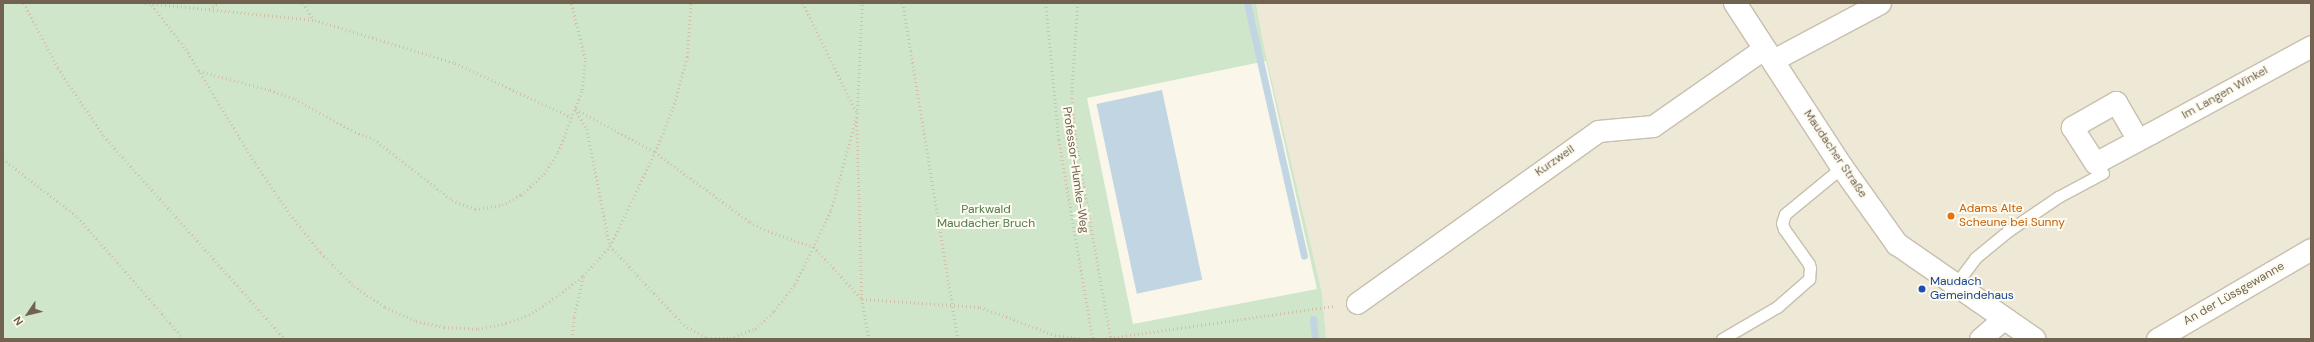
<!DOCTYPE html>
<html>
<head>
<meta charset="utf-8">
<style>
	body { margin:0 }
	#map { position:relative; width:2314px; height:342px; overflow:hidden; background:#faf7ea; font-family:"DM Sans",sans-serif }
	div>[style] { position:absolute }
	.residential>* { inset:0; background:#eee8d6 }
	.green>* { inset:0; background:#cfe6ca }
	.water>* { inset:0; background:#c1d6e2; transform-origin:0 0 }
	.stream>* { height:7px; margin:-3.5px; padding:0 3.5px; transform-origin:3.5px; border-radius:3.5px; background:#c1d6e2 }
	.path>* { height:2.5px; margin-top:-1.25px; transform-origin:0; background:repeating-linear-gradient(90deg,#d1c1a8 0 1px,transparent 0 4px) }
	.roads { filter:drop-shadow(1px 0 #c8bfae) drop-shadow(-1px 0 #c8bfae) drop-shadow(0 1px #c8bfae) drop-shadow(0 -1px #c8bfae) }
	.service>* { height:11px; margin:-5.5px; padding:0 5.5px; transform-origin:5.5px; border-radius:5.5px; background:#fff }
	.minor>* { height:21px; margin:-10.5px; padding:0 10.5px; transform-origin:10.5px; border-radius:10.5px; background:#fff }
	.tertiary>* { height:22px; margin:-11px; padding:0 11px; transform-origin:11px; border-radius:11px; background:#fff }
	.dots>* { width:11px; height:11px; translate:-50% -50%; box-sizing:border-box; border:2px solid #fdfbf0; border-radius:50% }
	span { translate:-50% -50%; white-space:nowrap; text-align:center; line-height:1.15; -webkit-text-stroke:4px #fdfbf0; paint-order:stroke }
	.street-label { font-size:12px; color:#726350 }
	.food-label { font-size:12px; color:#c56008 }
	.left { translate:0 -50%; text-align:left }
	.park-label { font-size:12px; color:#517b4d }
	.transit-label { font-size:12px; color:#164399 }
	.frame { position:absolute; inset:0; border:4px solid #726350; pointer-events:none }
	.north { position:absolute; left:8px; top:294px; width:40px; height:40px; -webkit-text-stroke:3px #fdfbf0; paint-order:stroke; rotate:235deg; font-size:11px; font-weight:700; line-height:16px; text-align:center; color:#726350 }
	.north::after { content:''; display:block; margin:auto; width:14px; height:18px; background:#726350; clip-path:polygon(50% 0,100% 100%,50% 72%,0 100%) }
</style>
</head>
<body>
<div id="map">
	<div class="residential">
		<div style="clip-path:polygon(1256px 3px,2311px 3px,2311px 339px,1326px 339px,1322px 293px,1264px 47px)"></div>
	</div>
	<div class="green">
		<div style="clip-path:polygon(evenodd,3px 3px,1256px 3px,1264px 47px,1322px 293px,1326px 339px,3px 339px,3px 3px,1266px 61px,1317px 289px,1133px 324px,1087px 98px,1266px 61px)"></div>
	</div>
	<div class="water">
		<div style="left:1162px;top:90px;width:194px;height:67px;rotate:78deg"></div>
	</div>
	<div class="stream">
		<div style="left:1247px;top:3px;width:259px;rotate:77.3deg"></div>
		<div style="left:1313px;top:319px;width:20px;rotate:84deg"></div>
	</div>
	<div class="path">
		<div style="left:24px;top:3px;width:73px;rotate:62.4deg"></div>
		<div style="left:58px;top:68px;width:82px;rotate:55.9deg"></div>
		<div style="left:104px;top:136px;width:272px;rotate:48.3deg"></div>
		<div style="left:145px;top:3px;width:171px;rotate:5.7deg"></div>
		<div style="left:315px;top:20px;width:146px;rotate:17.1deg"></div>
		<div style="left:455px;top:63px;width:128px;rotate:25deg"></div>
		<div style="left:303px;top:3px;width:20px;rotate:57deg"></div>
		<div style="left:803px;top:3px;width:123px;rotate:63.9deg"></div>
		<div style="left:903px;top:3px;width:340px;rotate:80.7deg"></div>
		<div style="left:1046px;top:3px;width:138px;rotate:84.6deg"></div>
		<div style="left:1059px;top:140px;width:202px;rotate:80.3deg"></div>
		<div style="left:1078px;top:3px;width:91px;rotate:93.8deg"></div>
		<div style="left:1072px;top:94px;width:45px;rotate:84.9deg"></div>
		<div style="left:1076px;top:139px;width:203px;rotate:80.1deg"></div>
		<div style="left:152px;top:5px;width:56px;rotate:52.3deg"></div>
		<div style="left:186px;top:49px;width:135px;rotate:58.7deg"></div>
		<div style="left:256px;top:164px;width:60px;rotate:55.8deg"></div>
		<div style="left:290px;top:214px;width:50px;rotate:51.5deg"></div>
		<div style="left:321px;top:253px;width:47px;rotate:45deg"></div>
		<div style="left:354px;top:286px;width:37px;rotate:34deg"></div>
		<div style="left:385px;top:307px;width:34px;rotate:24deg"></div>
		<div style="left:416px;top:321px;width:29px;rotate:12deg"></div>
		<div style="left:444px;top:327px;width:34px;rotate:3deg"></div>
		<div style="left:478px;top:329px;width:29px;rotate:-12deg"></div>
		<div style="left:506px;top:323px;width:24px;rotate:-19deg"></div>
		<div style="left:529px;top:315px;width:32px;rotate:-34deg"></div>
		<div style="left:556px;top:297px;width:34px;rotate:-38deg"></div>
		<div style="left:583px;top:276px;width:40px;rotate:-48deg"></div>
		<div style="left:610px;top:246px;width:104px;rotate:-64.4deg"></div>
		<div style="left:655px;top:152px;width:48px;rotate:-67.8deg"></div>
		<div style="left:673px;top:108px;width:53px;rotate:-74.6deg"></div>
		<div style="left:687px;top:57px;width:54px;rotate:-85.8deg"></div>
		<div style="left:209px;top:9px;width:11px;rotate:-34deg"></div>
		<div style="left:199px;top:71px;width:73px;rotate:15deg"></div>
		<div style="left:270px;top:90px;width:27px;rotate:20deg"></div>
		<div style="left:295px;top:99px;width:68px;rotate:28.8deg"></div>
		<div style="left:355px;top:132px;width:20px;rotate:20deg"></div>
		<div style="left:374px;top:139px;width:99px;rotate:38deg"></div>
		<div style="left:452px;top:200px;width:25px;rotate:21deg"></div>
		<div style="left:475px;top:209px;width:27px;rotate:-8deg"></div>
		<div style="left:502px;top:205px;width:21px;rotate:-28deg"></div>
		<div style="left:521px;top:195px;width:31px;rotate:-42deg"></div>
		<div style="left:544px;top:174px;width:26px;rotate:-58deg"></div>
		<div style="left:558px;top:152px;width:66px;rotate:-68.8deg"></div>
		<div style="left:582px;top:90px;width:31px;rotate:-84deg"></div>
		<div style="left:585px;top:59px;width:58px;rotate:-104deg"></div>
		<div style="left:575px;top:109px;width:23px;rotate:59deg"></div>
		<div style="left:587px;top:129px;width:119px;rotate:78.9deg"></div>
		<div style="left:610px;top:246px;width:108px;rotate:46.9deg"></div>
		<div style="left:684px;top:325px;width:26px;rotate:29deg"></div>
		<div style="left:707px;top:338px;width:23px"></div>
		<div style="left:730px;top:338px;width:27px;rotate:-20deg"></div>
		<div style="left:755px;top:329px;width:26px;rotate:-43deg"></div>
		<div style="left:774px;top:311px;width:34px;rotate:-52deg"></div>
		<div style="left:795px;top:284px;width:82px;rotate:-64.1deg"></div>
		<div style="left:831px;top:210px;width:99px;rotate:-74.8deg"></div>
		<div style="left:857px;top:114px;width:111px;rotate:-87.4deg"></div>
		<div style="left:576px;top:109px;width:90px;rotate:28.6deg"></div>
		<div style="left:655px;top:152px;width:118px;rotate:36.4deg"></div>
		<div style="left:750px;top:222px;width:20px;rotate:27deg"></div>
		<div style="left:768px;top:231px;width:49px;rotate:19.2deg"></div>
		<div style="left:814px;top:247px;width:71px;rotate:47.3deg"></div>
		<div style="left:862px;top:299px;width:118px;rotate:3.9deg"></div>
		<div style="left:980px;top:307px;width:80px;rotate:20.5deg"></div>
		<div style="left:1055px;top:335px;width:30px;rotate:8deg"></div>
		<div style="left:857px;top:118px;width:181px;rotate:88.4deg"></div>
		<div style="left:862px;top:299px;width:41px;rotate:80.1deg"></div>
		<div style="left:3px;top:159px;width:95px;rotate:37.7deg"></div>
		<div style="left:78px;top:217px;width:162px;rotate:49deg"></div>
		<div style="left:572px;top:339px;width:22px;rotate:-85deg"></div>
		<div style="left:574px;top:317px;width:41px;rotate:-77.3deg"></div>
		<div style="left:1102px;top:339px;width:235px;rotate:-8.1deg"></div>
	</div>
	<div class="roads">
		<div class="service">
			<div style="left:1955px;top:285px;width:34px;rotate:-53deg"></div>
			<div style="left:1975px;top:258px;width:43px;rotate:-39.3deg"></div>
			<div style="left:2008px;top:231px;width:60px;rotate:-34.2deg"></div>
			<div style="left:2058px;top:197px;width:51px;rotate:-28.1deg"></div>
			<div style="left:1722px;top:339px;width:64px;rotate:-30.2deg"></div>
			<div style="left:1777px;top:307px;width:43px;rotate:-41.2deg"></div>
			<div style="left:1809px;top:279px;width:11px;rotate:-85deg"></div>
			<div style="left:1810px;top:268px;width:4px;rotate:-104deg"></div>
			<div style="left:1809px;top:264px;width:43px;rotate:-125.5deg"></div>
			<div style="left:1784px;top:229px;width:6px;rotate:-108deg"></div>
			<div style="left:1782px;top:223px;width:9px;rotate:-72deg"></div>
			<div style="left:1785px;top:214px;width:74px;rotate:-39.5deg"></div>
		</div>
		<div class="minor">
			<div style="left:1773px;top:60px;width:121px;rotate:-28deg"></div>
			<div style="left:2138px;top:140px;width:44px;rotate:-120.1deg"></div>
			<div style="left:2116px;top:102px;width:51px;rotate:150.4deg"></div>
			<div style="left:2072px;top:127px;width:43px;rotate:57.4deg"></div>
			<div style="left:2095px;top:163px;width:64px;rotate:-28.2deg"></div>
			<div style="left:2151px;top:133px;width:182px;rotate:-28.5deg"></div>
			<div style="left:1357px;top:303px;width:296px;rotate:-35.5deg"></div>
			<div style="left:1598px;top:131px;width:55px;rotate:-5.2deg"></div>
			<div style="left:1653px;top:126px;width:136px;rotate:-34.9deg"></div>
			<div style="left:1980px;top:339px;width:32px;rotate:-41deg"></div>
			<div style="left:2157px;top:339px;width:178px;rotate:-30.3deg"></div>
		</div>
		<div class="tertiary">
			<div style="left:1735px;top:3px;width:196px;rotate:56.9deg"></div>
			<div style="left:1842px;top:167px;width:95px;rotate:54.5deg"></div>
			<div style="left:1897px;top:244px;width:167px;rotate:34.7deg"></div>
		</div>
	</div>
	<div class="dots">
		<div style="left:1951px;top:216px;background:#e8710a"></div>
		<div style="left:1922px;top:289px;background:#1a4fb4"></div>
	</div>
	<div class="street-label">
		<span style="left:2225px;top:93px;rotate:-29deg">Im Langen Winkel</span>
		<span style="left:1835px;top:154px;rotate:56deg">Maudacher Straße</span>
		<span style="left:1555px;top:161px;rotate:-35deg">Kurzweil</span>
		<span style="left:1075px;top:170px;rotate:82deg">Professor-Humke-Weg</span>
		<span style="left:2234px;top:294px;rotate:-30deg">An der Lüssgewanne</span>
	</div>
	<div class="food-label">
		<span class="left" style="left:1959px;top:216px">Adams Alte<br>Scheune bei Sunny</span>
	</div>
	<div class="park-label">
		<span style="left:986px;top:217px">Parkwald<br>Maudacher Bruch</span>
	</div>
	<div class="transit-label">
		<span class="left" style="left:1930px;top:289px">Maudach<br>Gemeindehaus</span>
	</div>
	<div class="frame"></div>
	<div class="north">N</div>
</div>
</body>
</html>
